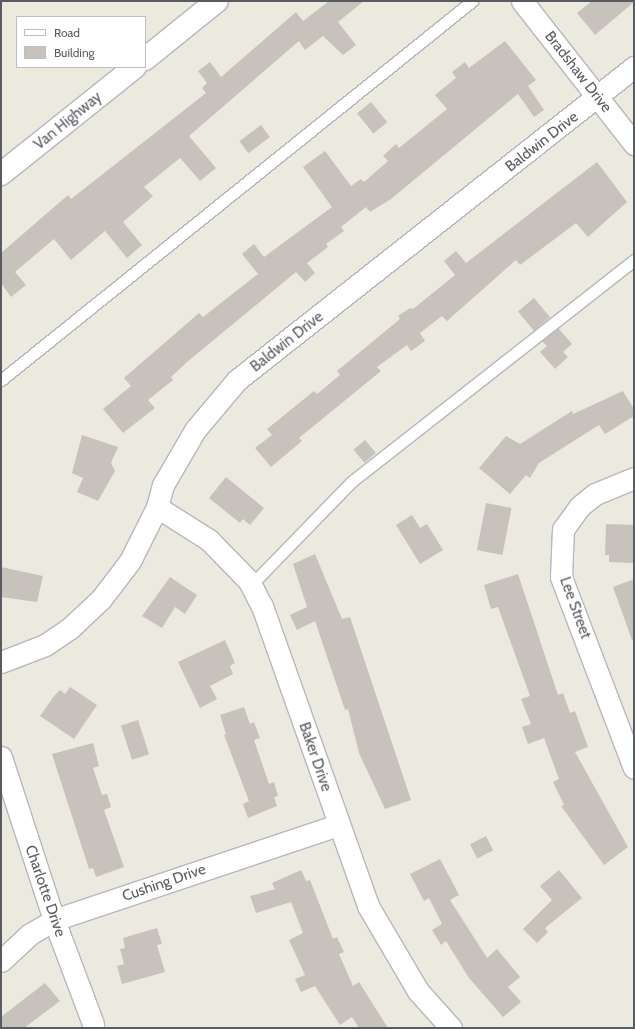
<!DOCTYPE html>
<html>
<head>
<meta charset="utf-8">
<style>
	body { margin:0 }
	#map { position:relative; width:635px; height:1029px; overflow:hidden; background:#ece9df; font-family:Cabin,sans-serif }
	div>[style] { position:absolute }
	.building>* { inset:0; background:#c7c3bc; transform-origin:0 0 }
	.roads { filter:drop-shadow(1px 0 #b5b8bd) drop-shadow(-1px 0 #b5b8bd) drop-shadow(0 1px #b5b8bd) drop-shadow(0 -1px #b5b8bd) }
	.service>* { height:11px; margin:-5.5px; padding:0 5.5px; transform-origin:5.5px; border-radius:5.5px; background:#fff }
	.minor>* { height:21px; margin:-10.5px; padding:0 10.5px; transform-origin:10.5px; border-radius:10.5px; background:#fff }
	.secondary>* { height:22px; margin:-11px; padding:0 11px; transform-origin:11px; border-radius:11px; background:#fff }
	span { translate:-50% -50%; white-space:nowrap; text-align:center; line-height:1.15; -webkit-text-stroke:4px #fff; paint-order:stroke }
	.street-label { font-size:15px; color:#585c61 }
	.frame { position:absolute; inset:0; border:2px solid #585c61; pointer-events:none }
	.legend { position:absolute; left:16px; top:16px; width:130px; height:52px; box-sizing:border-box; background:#fff; border:1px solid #bcbec0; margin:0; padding:5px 7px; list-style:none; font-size:12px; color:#585c61 }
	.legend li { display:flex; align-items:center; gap:8px; height:20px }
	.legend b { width:20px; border:1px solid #bcbec0 }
</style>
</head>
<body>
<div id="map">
	<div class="building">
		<div style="clip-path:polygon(329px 1px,364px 1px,338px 22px,356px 45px,343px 55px,323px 36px,305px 50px,299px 41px,189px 136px,216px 168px,200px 181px,180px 158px,144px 187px,153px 196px,123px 222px,142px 245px,127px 258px,105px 231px,71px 260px,54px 239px,15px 272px,26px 285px,11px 297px,1px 283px,1px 253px,68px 195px,71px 199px,206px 93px,202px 88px,207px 83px,198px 71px,210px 62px,221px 77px,296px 12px,303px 21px)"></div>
		<div style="clip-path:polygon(592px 1px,634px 1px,634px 2px,595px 35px,577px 13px)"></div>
		<div style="clip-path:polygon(505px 41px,536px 80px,528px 86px,544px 110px,534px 117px,518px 94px,391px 199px,370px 212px,366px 207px,341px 227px,344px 231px,326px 244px,328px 247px,307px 263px,315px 273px,305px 282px,296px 272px,187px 362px,171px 377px,173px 380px,148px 400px,155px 408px,123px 433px,103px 409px,131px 386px,124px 378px,199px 313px,203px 317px,258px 274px,242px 254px,254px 244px,264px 257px,332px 207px,303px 167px,325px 151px,351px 186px,361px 179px,364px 182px,388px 161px,383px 156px,396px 144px,399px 148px,447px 109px,435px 95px,456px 78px,452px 72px,465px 62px,469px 68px)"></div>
		<div style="left:371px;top:102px;width:26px;height:18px;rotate:51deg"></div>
		<div style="left:261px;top:125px;width:15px;height:27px;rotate:53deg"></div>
		<div style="clip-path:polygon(597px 162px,627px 202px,588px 237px,576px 223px,520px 265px,516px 260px,447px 321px,442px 316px,420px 333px,425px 341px,411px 351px,407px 345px,377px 367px,381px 371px,299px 438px,302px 441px,271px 467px,255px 448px,272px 435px,267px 429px,314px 391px,317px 394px,340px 375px,337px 371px,400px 319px,398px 316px,410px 308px,413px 309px,455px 275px,444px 261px,456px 251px,466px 263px)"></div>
		<div style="left:534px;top:298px;width:25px;height:21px;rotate:50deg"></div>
		<div style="clip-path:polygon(558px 328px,572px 344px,563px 352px,568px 357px,555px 369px,540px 352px,547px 346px,542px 341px)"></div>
		<div style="clip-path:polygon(623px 391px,634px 409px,634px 416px,605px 434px,599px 425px,539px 463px,530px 478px,526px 475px,510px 494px,479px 468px,506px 436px,520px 444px,572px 411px,573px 414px)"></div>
		<div style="clip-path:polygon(82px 435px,118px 447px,111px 463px,115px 471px,98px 501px,77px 492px,83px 478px,72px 473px)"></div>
		<div style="left:365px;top:440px;width:17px;height:15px;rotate:50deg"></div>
		<div style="clip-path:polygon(226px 477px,264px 508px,250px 525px,243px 519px,240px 523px,209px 498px)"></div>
		<div style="left:486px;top:503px;width:26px;height:48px;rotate:11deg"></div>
		<div style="clip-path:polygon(412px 515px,420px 528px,427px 524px,443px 550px,420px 564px,396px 525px)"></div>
		<div style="clip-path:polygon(606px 524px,634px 525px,633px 563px,609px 562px,609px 555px,605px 555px)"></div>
		<div style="clip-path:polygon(315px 554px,342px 619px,350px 617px,411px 800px,385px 809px,359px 753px,348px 709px,345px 710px,315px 621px,297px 630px,290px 615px,307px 607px,293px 564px)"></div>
		<div style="clip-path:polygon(1px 567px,43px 576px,37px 602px,1px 597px)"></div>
		<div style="clip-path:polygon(518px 574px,558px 695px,563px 693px,570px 713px,575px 711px,588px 747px,575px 752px,628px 847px,604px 865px,561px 806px,564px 805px,553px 782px,559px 779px,544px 738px,528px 744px,522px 727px,531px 724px,521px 699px,530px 696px,498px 607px,491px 609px,484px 585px)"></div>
		<div style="clip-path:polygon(170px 577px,197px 595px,185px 614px,175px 607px,162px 628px,142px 616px)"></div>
		<div style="clip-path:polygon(634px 579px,634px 640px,632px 640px,613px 587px)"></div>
		<div style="clip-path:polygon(225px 640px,235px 663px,230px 666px,233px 674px,210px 686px,217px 699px,200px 708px,178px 662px)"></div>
		<div style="clip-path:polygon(70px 687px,97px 705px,74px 739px,40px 716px,54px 696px,60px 690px,65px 694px)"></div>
		<div style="clip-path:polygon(244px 707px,250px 724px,254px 722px,260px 738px,254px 740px,269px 784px,274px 782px,278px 796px,274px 797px,277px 806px,248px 818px,243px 804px,249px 801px,224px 735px,226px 734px,220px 715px)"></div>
		<div style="left:138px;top:720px;width:36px;height:18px;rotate:72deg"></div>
		<div style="clip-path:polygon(93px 743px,99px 766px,93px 768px,102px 795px,107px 794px,111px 807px,104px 810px,124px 867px,96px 877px,93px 868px,89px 869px,52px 754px)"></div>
		<div style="left:486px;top:836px;width:16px;height:18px;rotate:63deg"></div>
		<div style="clip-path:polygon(440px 859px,459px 895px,450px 900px,487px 958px,497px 949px,520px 977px,508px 987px,521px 1002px,503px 1017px,469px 978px,446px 941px,441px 945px,432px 930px,442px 924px,429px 898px,424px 901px,410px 874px)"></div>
		<div style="clip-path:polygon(301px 870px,306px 881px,310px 880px,333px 939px,337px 937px,344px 952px,339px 954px,353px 986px,359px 982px,388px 1028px,359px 1028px,352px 1017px,340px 1025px,315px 986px,301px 992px,295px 979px,305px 975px,289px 940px,303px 933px,291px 902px,256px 913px,250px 896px,275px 889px,272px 883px)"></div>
		<div style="clip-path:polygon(559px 870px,582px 898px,545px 928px,548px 932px,537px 943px,523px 929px,552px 900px,540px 886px)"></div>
		<div style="clip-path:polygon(157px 928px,162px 944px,157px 945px,165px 972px,122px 984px,117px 966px,124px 964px,120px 949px,125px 948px,123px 938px)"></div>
		<div style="clip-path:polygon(45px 983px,60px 1001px,24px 1028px,1px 1028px,1px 1017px)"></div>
	</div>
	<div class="roads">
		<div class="service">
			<div style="left:1px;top:380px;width:605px;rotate:-38.82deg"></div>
			<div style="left:251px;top:585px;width:144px;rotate:-45.8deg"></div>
			<div style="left:351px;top:482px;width:360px;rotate:-38.1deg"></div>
		</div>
		<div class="minor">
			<div style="left:522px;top:1px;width:182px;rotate:51.9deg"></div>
			<div style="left:634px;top:478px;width:42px;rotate:157.7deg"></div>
			<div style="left:595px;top:494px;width:19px;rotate:141deg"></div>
			<div style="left:580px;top:506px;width:29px;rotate:126deg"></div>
			<div style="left:563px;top:529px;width:48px;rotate:92.4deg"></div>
			<div style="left:561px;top:577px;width:204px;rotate:69.1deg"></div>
			<div style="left:157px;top:507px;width:62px;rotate:32.4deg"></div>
			<div style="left:209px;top:540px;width:57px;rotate:45.7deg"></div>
			<div style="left:249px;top:581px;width:28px;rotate:63deg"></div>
			<div style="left:262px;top:606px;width:318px;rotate:70.5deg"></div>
			<div style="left:368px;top:906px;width:99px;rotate:59.5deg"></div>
			<div style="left:418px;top:991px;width:50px;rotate:48.3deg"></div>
			<div style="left:1px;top:662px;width:47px;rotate:-21.1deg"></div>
			<div style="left:45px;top:645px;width:29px;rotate:-34deg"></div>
			<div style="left:69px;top:629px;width:44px;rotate:-43.2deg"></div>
			<div style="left:101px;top:599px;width:48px;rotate:-52.7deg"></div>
			<div style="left:130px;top:561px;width:60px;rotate:-63.4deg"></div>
			<div style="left:157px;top:507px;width:23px;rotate:-75deg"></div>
			<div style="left:163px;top:485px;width:64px;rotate:-59.8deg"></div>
			<div style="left:195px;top:430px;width:65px;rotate:-50deg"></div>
			<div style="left:237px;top:380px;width:506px;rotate:-38.25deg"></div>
			<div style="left:1px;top:757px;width:171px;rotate:72deg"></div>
			<div style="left:54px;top:920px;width:111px;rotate:69.4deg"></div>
			<div style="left:1px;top:961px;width:40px;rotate:-43deg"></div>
			<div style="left:30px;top:934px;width:28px;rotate:-30deg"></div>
			<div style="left:54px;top:920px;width:299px;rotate:-18.5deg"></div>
		</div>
		<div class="secondary">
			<div style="left:145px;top:59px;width:92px;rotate:-38.9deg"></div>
			<div style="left:1px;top:174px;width:171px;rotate:-38.6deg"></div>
		</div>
	</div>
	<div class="street-label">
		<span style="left:578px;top:72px;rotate:52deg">Bradshaw Drive</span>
		<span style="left:68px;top:121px;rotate:-39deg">Van Highway</span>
		<span style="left:542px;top:142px;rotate:-38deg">Baldwin Drive</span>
		<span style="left:287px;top:342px;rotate:-38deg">Baldwin Drive</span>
		<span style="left:575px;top:608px;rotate:70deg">Lee Street</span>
		<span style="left:315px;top:757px;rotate:71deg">Baker Drive</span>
		<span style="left:164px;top:883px;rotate:-19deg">Cushing Drive</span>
		<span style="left:45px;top:891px;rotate:71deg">Charlotte Drive</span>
	</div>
	<div class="frame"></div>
	<ul class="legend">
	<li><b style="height:5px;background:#fff"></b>Road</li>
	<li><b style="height:11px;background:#c7c3bc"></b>Building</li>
	</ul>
</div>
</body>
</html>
